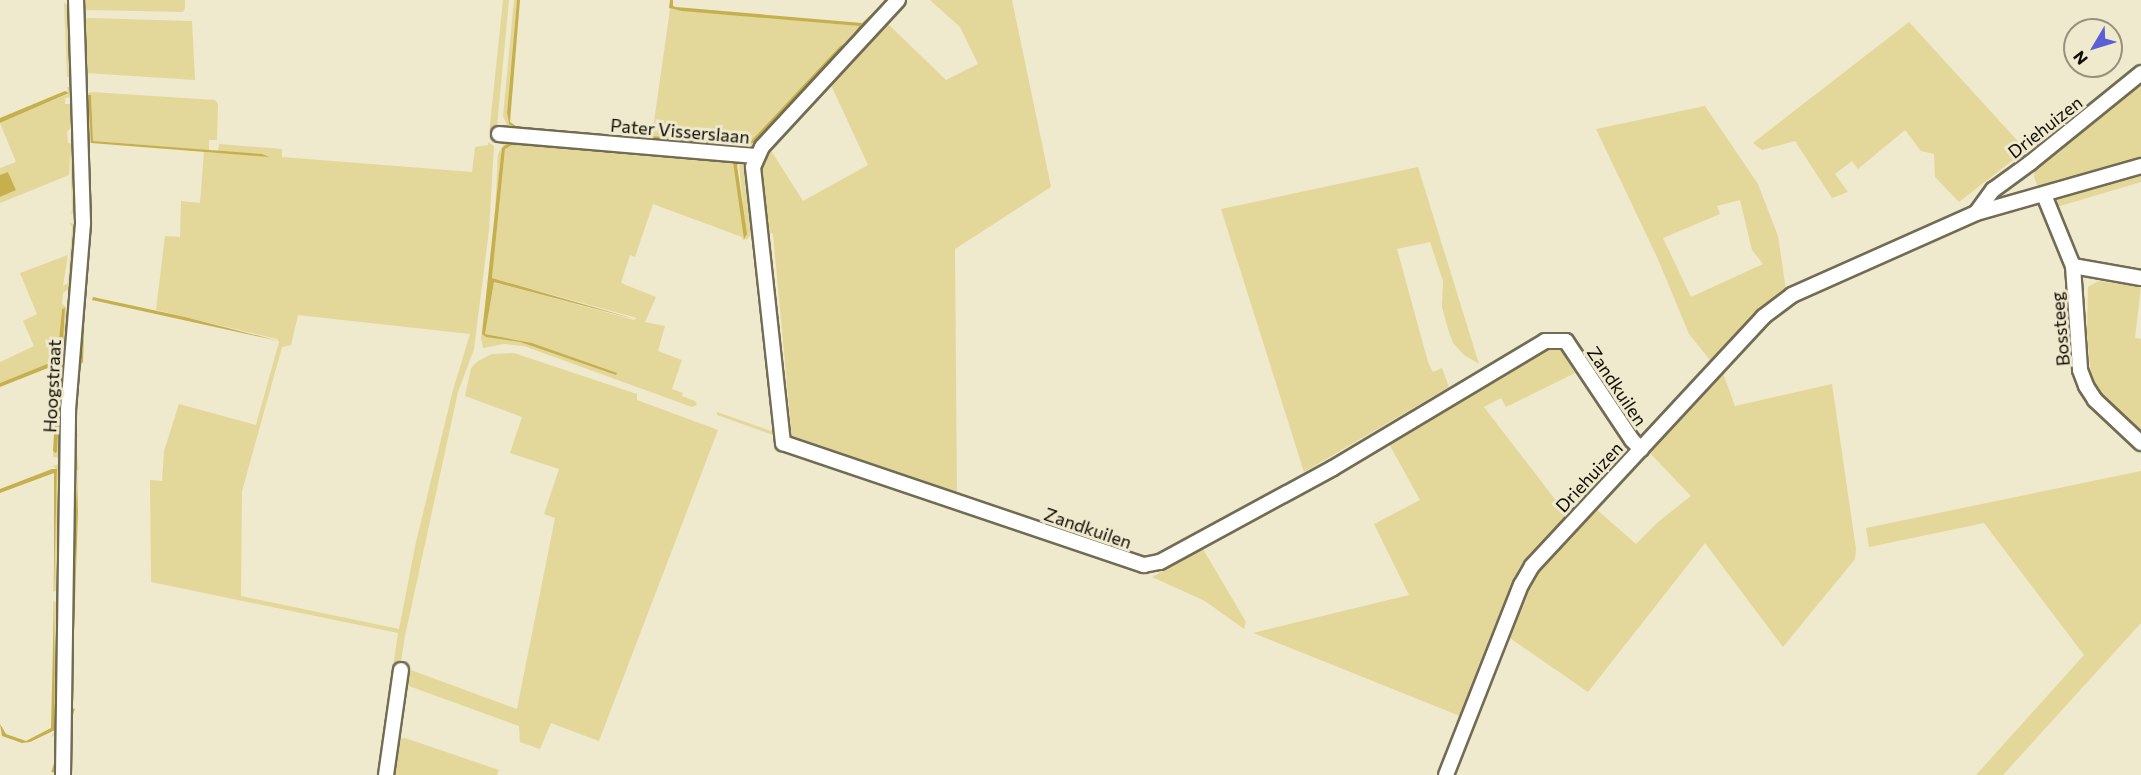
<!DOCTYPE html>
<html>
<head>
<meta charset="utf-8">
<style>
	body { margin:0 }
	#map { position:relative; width:2141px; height:775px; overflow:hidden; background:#efe9cd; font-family:Commissioner,sans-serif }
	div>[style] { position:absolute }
	.green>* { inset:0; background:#e4d79a }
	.water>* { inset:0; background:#c6b04d; transform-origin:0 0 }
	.roads { filter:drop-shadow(2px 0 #716c53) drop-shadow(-2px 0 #716c53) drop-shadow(0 2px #716c53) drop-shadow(0 -2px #716c53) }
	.minor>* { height:14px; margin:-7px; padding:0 7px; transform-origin:7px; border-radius:7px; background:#fff }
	span { translate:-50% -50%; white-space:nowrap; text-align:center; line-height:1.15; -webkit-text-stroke:6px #efe9cd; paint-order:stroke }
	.street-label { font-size:18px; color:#0e0c04 }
	.north { position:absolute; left:2063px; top:18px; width:60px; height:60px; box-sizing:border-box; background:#efe9cd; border:2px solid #95917d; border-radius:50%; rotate:232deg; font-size:16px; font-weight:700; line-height:24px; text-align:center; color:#0e0c04 }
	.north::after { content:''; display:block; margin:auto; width:21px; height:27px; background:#5b5fd7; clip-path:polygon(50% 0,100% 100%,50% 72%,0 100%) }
</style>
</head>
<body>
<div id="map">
	<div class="green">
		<div style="clip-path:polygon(81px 0,185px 0,185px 8px,183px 12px,87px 10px,81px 7px)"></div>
		<div style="clip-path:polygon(503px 0,509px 0,497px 126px,494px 134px,489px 134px)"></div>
		<div style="clip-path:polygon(514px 0,517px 0,507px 113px,508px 122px,517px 129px,747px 146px,756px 141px,845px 44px,840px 46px,751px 141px,744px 143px,652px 136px,670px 9px,859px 26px,853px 35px,887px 0,894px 0,753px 151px,509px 130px,503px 116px)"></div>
		<div style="clip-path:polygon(930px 0,1012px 0,1051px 187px,955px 249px,957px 495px,792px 438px,773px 234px,766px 230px,759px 160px,770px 149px,803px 201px,868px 165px,830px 83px,886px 22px,946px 80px,978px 64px,960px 27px)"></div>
		<div style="clip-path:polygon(64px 2px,72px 10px,72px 77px,67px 77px)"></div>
		<div style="clip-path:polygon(89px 18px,192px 21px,195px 80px,86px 73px,81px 20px)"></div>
		<div style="clip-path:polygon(1909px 22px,2026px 150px,1959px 202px,1935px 177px,1934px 154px,1921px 151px,1905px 130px,1858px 169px,1852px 161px,1835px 174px,1848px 192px,1832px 198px,1795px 141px,1762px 150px,1753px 143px)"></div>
		<div style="clip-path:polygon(2141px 84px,2141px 162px,2063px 185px,2038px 187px,2034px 177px,2035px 166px)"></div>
		<div style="clip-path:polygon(67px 87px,73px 87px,76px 97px,65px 98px,65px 104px,74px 104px,76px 122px,67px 132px,68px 143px,77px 145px,79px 211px,70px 214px,72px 210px,70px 151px,69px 175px,0 203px,0 197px,16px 190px,8px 172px,0 175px,0 168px,16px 162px,0 123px,68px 94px)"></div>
		<div style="clip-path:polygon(91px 92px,215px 100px,218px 104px,217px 140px,209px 140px,209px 150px,93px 141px,91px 96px,89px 95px,91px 143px,89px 143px,89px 173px,87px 172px,84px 95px)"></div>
		<div style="clip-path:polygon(evenodd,1705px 106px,1758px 184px,1778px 236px,1786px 290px,1710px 360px,1689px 334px,1657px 257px,1596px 129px,1705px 106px,1740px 200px,1752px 250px,1763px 264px,1691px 297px,1663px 238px,1720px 214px,1717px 206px,1740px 200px)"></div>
		<div style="clip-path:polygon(evenodd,506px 140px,746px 158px,750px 165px,755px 227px,748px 239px,743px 240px,742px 237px,653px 204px,635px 257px,630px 255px,621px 283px,656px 297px,645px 322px,665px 326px,658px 351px,682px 360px,672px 389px,683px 393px,682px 396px,695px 401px,697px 405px,692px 407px,524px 346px,504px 344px,483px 348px,481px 338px,494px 232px,498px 154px,506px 140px,509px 143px,731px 159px,739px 164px,746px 237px,733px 162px,512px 145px,505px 149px,492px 278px,637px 318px,634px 320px,494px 282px,485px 334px,532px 343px,616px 375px,520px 342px,483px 335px,501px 155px,502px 148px,509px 143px)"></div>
		<div style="clip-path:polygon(evenodd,488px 142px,494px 146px,489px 230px,474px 349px,458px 392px,405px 636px,383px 775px,377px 775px,398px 633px,151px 582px,150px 480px,162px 481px,164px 451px,179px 404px,256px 425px,279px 342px,277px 339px,156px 310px,165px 236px,180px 237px,181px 201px,200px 203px,204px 152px,269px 156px,218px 151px,219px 144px,282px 149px,282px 157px,472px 172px,475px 147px,488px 145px,488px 142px,298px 315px,470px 334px,453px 390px,416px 542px,399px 629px,241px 596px,242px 491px,282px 347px,291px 345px,298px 315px)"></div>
		<div style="clip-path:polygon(1418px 167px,1479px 364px,1464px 355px,1453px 343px,1448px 329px,1442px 307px,1443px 281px,1430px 242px,1397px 249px,1428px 362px,1433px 372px,1442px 368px,1449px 387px,1304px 472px,1221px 209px)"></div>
		<div style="clip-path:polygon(2141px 171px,2141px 182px,2053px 208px,2059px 196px)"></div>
		<div style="clip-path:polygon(69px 222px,77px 226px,73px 286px,63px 293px,62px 304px,71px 311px,63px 454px,59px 458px,53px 457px,53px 452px,57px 452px,65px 308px,62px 309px,57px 360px,0 383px,0 362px,34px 346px,23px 321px,37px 314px,20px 273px,68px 255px,63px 286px,68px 283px,72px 227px)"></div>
		<div style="clip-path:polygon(2098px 281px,2141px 287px,2135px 338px,2141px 339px,2141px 435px,2115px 411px,2096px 389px,2091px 376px,2087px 333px,2088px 287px)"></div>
		<div style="clip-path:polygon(1550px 345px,1559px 347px,1575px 373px,1506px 407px,1501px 398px,1484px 407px,1567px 515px,1519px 568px,1460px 716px,1253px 633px,1409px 595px,1374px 524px,1420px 500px,1388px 442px)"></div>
		<div style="clip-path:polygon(514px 353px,637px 394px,637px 400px,718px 430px,599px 741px,551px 723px,540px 749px,520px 742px,519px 726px,406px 685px,408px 669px,517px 709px,555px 518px,544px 514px,559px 469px,510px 453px,522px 417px,465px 396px,471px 368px,478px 361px,492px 354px)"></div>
		<div style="clip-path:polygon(1723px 373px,1735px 406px,1832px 384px,1856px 549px,1855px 559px,1783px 647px,1705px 543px,1588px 692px,1507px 636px,1530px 578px,1594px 507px,1636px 544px,1658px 522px,1691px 496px,1648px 451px)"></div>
		<div style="clip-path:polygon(771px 398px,774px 400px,775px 433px,773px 435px,717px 415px,717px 412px,771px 431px,773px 429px)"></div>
		<div style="clip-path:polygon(78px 434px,75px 441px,79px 470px,75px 471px,71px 682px,74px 686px,74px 700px,67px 693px,71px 437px)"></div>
		<div style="clip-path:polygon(62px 463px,61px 589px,53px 592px,57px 470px,53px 466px)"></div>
		<div style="clip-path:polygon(2141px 471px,2141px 623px,2003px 775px,1976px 775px,2084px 655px,1984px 523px,1869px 547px,1866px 528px)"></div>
		<div style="clip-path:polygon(1203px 549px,1246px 622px,1244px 629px,1205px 601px,1152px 577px)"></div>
		<div style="clip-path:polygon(53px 601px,60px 604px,59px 733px,51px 737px,55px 730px)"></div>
		<div style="clip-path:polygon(405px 738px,499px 770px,497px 775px,389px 775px,396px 740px)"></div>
	</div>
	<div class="water">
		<div style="clip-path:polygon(517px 0,520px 0,510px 122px,516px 126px,639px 138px,543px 132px,517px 129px,509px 124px,507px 113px)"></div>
		<div style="clip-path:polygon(670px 0,673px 0,673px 6px,676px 7px,862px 23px,887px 0,853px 35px,859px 26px,682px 11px,669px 8px)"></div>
		<div style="clip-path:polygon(845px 44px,756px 141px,747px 146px,649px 138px,652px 136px,744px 143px,751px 141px,840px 46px)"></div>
		<div style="clip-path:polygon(65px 91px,69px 93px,0 123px,0 118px)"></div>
		<div style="clip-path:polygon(88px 95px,91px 95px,93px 141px,262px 154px,269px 157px,91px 143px)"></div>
		<div style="clip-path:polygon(508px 143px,742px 161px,737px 165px,747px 234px,744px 239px,733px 162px,512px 145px,505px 149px,492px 278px,638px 320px,494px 282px,485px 334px,532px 343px,617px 373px,616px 375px,520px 342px,486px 337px,482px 334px,501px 155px,502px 148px)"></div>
		<div style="clip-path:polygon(8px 172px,16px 190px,0 197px,0 175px)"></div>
		<div style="clip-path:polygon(93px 297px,185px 317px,279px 341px,92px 300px)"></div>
		<div style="clip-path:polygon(85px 301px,83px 362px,80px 366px,78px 365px,83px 305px)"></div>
		<div style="clip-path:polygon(65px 308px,57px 452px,55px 453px,53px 451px,58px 364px,0 387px,0 383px,57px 360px,62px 309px)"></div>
		<div style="clip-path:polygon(52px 469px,57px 469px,54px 590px,54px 473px,0 493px,0 489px)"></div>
		<div style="clip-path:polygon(77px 470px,78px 513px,72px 687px,71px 682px)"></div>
		<div style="clip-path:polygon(54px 605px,55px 730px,30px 742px,22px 743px,2px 736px,0 724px,6px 734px,26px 741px,51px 728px)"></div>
		<div style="left:72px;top:708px;width:3px;height:67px;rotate:18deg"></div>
	</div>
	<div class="roads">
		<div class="minor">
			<div style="left:898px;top:0;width:200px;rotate:132.8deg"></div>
			<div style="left:762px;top:147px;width:22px;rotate:114deg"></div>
			<div style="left:753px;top:167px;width:278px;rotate:83.8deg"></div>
			<div style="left:783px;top:443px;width:381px;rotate:18.7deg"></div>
			<div style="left:1144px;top:565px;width:16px;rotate:-11deg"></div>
			<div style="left:1160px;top:562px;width:197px;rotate:-28.5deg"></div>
			<div style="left:1333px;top:468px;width:247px;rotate:-30.9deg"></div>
			<div style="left:1545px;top:341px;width:21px"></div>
			<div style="left:1566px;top:341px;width:119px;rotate:56.3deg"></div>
			<div style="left:1632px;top:440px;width:13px;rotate:45deg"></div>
			<div style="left:499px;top:134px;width:259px;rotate:4.9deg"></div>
			<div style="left:2044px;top:195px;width:77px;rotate:67.8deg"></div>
			<div style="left:2073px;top:266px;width:104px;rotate:86.1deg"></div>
			<div style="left:2080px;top:370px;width:17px;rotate:69deg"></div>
			<div style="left:2086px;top:386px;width:17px;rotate:57deg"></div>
			<div style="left:2095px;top:400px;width:63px;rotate:43.1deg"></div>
			<div style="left:1976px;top:213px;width:29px;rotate:-54deg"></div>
			<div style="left:1993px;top:190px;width:46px;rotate:-36.1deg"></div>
			<div style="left:2030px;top:163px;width:143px;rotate:-39deg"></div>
			<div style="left:2073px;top:266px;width:69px;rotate:10deg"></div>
			<div style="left:63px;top:775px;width:365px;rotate:-89.2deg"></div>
			<div style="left:68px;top:410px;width:189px;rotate:-85.4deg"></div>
			<div style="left:83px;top:222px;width:222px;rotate:-91.8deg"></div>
			<div style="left:386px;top:775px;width:106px;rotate:-81.9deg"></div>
			<div style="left:1446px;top:775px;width:204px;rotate:-68.5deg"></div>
			<div style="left:1521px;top:585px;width:22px;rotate:-60deg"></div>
			<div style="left:1532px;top:566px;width:340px;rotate:-47.1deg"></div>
			<div style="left:1763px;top:317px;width:36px;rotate:-37deg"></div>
			<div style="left:1792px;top:295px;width:201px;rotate:-24deg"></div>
			<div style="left:1976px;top:213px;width:172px;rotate:-15.9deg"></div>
		</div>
	</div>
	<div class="street-label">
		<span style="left:2045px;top:127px;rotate:-38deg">Driehuizen</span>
		<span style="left:680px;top:131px;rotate:5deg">Pater Visserslaan</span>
		<span style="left:2060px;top:329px;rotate:-95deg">Bossteeg</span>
		<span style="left:52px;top:386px;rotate:-87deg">Hoogstraat</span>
		<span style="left:1617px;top:386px;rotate:56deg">Zandkuilen</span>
		<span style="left:1589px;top:477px;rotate:-47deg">Driehuizen</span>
		<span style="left:1088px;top:528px;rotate:19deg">Zandkuilen</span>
	</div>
	<div class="north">N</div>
</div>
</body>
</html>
